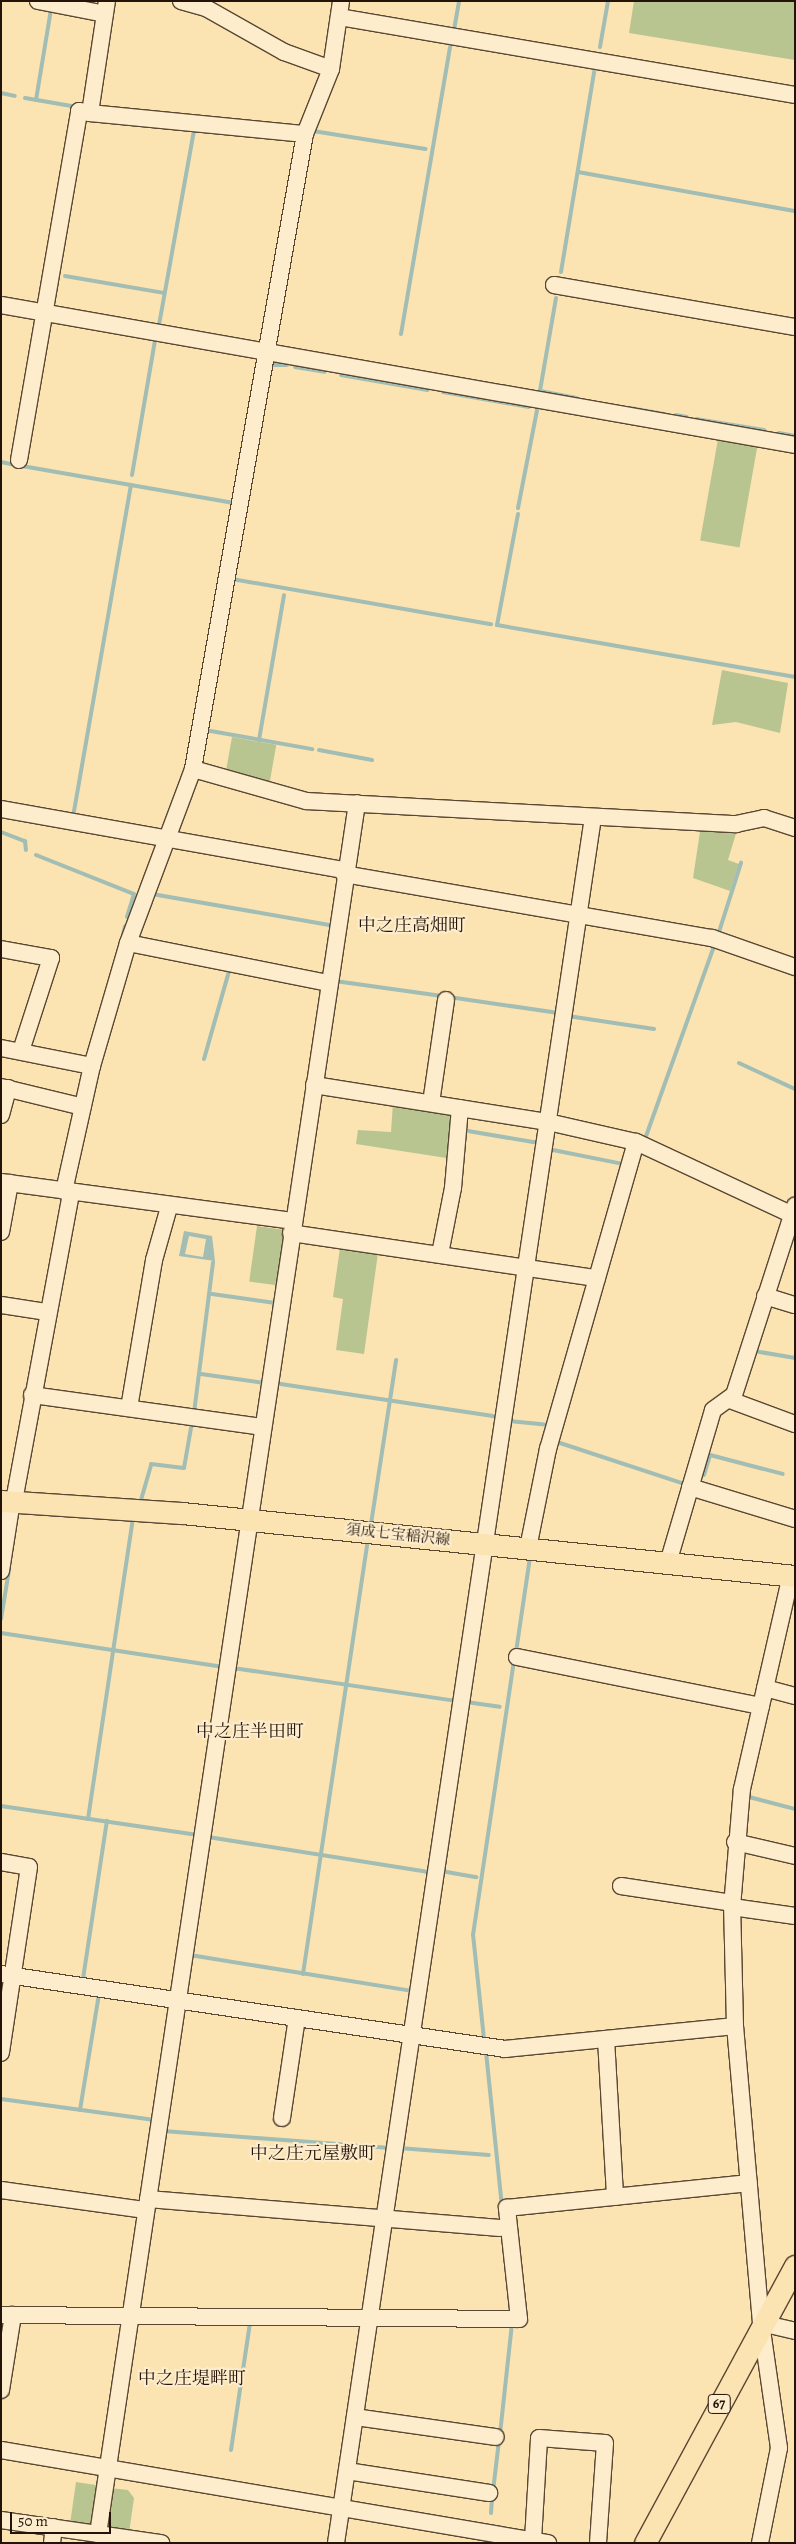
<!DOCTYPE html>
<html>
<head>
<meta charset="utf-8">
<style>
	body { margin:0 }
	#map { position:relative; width:796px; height:2544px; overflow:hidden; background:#fce3b2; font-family:Alegreya,"Noto Serif JP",serif }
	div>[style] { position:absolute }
	.green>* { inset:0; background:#b9c591; transform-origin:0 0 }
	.water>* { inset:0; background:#a1bdb4 }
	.stream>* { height:4px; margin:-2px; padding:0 2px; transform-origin:2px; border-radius:2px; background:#a1bdb4 }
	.roads { filter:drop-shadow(1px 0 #594733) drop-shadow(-1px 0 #594733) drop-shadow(0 1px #594733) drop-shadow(0 -1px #594733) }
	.minor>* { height:16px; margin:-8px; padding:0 8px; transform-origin:8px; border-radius:8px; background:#fdedcd }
	.major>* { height:21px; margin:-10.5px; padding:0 10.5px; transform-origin:10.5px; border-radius:10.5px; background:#fce3b2 }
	span { translate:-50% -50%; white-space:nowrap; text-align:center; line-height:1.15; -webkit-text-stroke:4px #fdedcd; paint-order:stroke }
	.shield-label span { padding:1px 4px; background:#fdedcd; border:1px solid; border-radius:4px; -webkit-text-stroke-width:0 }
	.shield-label { font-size:14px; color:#231309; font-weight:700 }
	.street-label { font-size:15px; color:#231309 }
	.quarter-label { font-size:18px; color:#231309 }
	.frame { position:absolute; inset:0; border:2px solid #231309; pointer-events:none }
	.scale { position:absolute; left:10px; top:2512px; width:101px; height:22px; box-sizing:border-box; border:2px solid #231309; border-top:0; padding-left:6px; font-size:15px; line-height:18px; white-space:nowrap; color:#231309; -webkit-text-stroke:4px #fdedcd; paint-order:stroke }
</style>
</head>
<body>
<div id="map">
	<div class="green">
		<div style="clip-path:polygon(634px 1px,795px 1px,795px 60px,629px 33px)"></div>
		<div style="left:718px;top:439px;width:40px;height:103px;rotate:10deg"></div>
		<div style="clip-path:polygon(722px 670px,788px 683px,780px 733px,736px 722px,712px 725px)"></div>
		<div style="left:232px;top:737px;width:45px;height:39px;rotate:10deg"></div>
		<div style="clip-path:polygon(701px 825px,738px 827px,728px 860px,739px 864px,730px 891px,693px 878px)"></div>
		<div style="clip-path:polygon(393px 1102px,456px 1113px,453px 1159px,356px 1144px,358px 1130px,391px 1132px)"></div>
		<div style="left:257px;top:1226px;width:28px;height:56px;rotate:8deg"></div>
		<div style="clip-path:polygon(340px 1248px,378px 1253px,364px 1354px,336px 1350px,343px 1299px,333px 1297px)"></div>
		<div style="clip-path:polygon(76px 2482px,102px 2486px,92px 2527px,70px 2524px)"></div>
		<div style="clip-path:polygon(110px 2488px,128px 2490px,134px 2498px,129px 2533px,107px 2530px)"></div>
	</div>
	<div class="water">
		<div style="clip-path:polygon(evenodd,184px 1231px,212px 1236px,215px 1261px,179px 1256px,184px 1231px,189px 1236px,206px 1239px,203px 1257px,185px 1254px,189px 1236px)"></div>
	</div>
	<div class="stream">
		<div style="left:454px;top:30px;width:29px;rotate:-80deg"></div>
		<div style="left:600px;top:47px;width:47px;rotate:-80.1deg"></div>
		<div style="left:1px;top:93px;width:14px;rotate:12deg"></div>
		<div style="left:25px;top:98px;width:53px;rotate:9.8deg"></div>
		<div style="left:36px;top:100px;width:92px;rotate:-80.6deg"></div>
		<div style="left:313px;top:131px;width:114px;rotate:9.1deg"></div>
		<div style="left:578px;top:172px;width:220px;rotate:10.2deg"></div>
		<div style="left:561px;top:272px;width:203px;rotate:-80.6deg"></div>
		<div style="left:65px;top:276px;width:100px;rotate:9.7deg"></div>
		<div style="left:556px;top:298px;width:94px;rotate:99.8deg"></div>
		<div style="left:540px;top:391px;width:37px;rotate:11deg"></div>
		<div style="left:159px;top:325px;width:198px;rotate:-79.8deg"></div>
		<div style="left:401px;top:334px;width:297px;rotate:-80.3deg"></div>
		<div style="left:272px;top:365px;width:15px"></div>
		<div style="left:295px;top:367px;width:30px;rotate:9deg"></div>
		<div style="left:341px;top:375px;width:88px;rotate:9.8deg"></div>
		<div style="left:443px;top:392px;width:87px;rotate:9.9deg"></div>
		<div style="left:630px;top:408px;width:36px;rotate:10deg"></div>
		<div style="left:676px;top:415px;width:11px;rotate:10deg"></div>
		<div style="left:696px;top:419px;width:69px;rotate:9.2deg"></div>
		<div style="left:779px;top:433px;width:16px;rotate:11deg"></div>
		<div style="left:1px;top:462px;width:14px;rotate:12deg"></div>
		<div style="left:22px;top:466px;width:215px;rotate:9.9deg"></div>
		<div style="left:132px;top:475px;width:136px;rotate:-80.3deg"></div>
		<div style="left:518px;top:508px;width:100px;rotate:-79deg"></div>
		<div style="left:518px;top:514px;width:113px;rotate:100.7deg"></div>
		<div style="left:497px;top:625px;width:303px;rotate:9.9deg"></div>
		<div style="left:232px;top:579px;width:263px;rotate:9.9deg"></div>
		<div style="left:205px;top:730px;width:109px;rotate:10.1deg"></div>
		<div style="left:259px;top:740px;width:147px;rotate:-80.2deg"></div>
		<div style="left:319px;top:750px;width:54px;rotate:10.7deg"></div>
		<div style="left:73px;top:817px;width:337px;rotate:-80.1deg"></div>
		<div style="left:1px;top:832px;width:26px;rotate:21deg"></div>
		<div style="left:25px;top:841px;width:9px;rotate:84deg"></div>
		<div style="left:36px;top:855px;width:105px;rotate:21.7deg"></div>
		<div style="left:134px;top:894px;width:24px;rotate:107deg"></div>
		<div style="left:152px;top:894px;width:180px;rotate:9.9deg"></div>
		<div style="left:123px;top:935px;width:9px;rotate:-77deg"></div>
		<div style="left:718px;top:935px;width:76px;rotate:-72.3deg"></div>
		<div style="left:335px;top:981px;width:108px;rotate:8deg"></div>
		<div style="left:449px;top:997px;width:111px;rotate:8.3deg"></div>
		<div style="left:568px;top:1016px;width:87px;rotate:8.6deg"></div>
		<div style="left:204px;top:1059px;width:95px;rotate:-74.1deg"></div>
		<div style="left:739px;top:1063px;width:62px;rotate:24.9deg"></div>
		<div style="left:462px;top:1130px;width:78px;rotate:9.6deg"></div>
		<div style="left:645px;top:1139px;width:208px;rotate:-70.3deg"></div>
		<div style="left:548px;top:1149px;width:76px;rotate:11.3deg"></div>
		<div style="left:212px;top:1294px;width:64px;rotate:8.1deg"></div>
		<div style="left:754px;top:1351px;width:42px;rotate:9.7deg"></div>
		<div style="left:201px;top:1374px;width:64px;rotate:8.1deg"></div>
		<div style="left:274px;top:1383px;width:228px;rotate:8.6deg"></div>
		<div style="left:194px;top:1413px;width:152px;rotate:-82.8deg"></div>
		<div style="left:509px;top:1421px;width:41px;rotate:5.6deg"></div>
		<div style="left:554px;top:1441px;width:138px;rotate:18.2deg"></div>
		<div style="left:704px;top:1475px;width:21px;rotate:-73deg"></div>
		<div style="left:710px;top:1455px;width:75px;rotate:14.6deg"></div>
		<div style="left:141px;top:1500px;width:37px;rotate:-74deg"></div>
		<div style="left:151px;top:1464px;width:33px;rotate:7deg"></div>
		<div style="left:184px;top:1468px;width:47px;rotate:-80.1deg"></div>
		<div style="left:371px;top:1524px;width:166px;rotate:-81.3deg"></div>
		<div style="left:1px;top:1619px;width:50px;rotate:-80.7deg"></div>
		<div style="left:1px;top:1633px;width:225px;rotate:8.7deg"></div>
		<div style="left:516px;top:1652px;width:96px;rotate:-81.6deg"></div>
		<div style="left:233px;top:1668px;width:225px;rotate:8.4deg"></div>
		<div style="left:466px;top:1702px;width:34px;rotate:8deg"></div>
		<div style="left:749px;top:1797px;width:48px;rotate:14.6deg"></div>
		<div style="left:1px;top:1806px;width:199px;rotate:8.4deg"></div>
		<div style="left:88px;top:1819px;width:303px;rotate:-81.5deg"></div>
		<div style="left:208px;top:1837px;width:225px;rotate:9deg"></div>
		<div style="left:441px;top:1871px;width:36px;rotate:10deg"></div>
		<div style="left:190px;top:1955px;width:226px;rotate:9.2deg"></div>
		<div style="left:303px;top:1974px;width:438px;rotate:-81.5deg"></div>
		<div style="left:87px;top:1980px;width:4px;rotate:-166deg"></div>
		<div style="left:83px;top:1979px;width:160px;rotate:-81.4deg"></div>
		<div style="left:484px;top:2039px;width:105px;rotate:-96deg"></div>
		<div style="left:473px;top:1935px;width:276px;rotate:-81.5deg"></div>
		<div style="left:486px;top:2052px;width:156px;rotate:84.1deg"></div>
		<div style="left:1px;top:2099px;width:155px;rotate:7.8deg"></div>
		<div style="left:80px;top:2110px;width:118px;rotate:-80.7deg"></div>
		<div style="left:163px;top:2131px;width:228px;rotate:4.3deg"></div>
		<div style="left:399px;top:2148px;width:90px;rotate:4.4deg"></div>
		<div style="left:500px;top:2434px;width:111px;rotate:-83.8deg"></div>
		<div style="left:231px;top:2450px;width:128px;rotate:-81.5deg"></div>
		<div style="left:493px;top:2491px;width:50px;rotate:-83.2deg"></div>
		<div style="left:491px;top:2513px;width:15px;rotate:-86deg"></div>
	</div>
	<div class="roads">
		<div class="minor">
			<div style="left:38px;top:1px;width:68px;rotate:11deg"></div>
			<div style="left:181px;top:1px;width:26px;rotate:16deg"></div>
			<div style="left:206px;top:8px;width:90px;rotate:29.4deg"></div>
			<div style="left:284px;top:52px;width:50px;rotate:19.9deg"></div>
			<div style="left:339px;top:17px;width:463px;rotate:9.7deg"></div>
			<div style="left:90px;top:113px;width:216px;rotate:5.6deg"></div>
			<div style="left:554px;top:285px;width:245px;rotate:9.9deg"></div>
			<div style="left:1px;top:305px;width:806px;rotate:10deg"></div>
			<div style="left:19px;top:460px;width:354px;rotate:-80.2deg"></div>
			<div style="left:79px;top:111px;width:11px;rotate:10deg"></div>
			<div style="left:90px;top:113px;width:113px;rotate:-81.4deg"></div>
			<div style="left:193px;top:769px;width:117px;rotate:15.8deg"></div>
			<div style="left:306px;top:801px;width:431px;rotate:3.1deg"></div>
			<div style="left:736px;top:824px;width:29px;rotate:-12deg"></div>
			<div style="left:764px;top:818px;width:33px;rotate:18deg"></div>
			<div style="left:1px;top:809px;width:349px;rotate:10.1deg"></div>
			<div style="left:344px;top:874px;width:374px;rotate:9.9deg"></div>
			<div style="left:712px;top:938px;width:88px;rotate:19.3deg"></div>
			<div style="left:128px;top:943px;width:204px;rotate:11.3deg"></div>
			<div style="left:1px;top:949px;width:51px;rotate:10.2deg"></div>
			<div style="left:51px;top:958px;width:98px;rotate:107.9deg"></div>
			<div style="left:1px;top:1048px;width:93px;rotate:11.2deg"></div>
			<div style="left:314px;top:1085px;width:237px;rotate:9deg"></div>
			<div style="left:548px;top:1122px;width:90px;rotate:12.8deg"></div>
			<div style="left:636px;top:1142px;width:175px;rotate:25deg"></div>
			<div style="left:1px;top:1087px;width:84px;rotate:13.7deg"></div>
			<div style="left:431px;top:1103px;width:104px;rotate:-81.7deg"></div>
			<div style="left:1px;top:1115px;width:28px;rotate:-75deg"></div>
			<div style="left:1px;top:1182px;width:294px;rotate:7.6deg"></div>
			<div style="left:64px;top:1191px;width:128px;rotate:-77.4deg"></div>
			<div style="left:92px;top:1066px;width:128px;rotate:-73.7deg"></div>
			<div style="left:128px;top:943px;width:186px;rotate:-69.5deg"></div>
			<div style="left:193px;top:769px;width:645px;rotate:-80deg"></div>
			<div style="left:305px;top:134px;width:70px;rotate:-68.2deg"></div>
			<div style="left:331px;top:69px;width:69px;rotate:-81.6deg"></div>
			<div style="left:1px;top:1232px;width:50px;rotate:-79.6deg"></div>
			<div style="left:291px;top:1233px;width:309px;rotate:8.4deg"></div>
			<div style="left:440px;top:1254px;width:67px;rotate:-78.9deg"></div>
			<div style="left:453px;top:1188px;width:80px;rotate:-85deg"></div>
			<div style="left:765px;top:1296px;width:31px;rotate:17deg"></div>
			<div style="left:1px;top:1305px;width:47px;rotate:8.7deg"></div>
			<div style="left:32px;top:1395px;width:233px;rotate:7.9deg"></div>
			<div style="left:730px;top:1400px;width:69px;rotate:20.3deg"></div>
			<div style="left:129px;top:1408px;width:150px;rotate:-80.4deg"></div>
			<div style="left:154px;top:1260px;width:55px;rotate:-74.2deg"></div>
			<div style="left:690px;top:1487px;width:110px;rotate:16.9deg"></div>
			<div style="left:14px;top:1501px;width:314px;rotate:-79.5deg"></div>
			<div style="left:528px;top:1548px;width:101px;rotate:-78.6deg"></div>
			<div style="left:548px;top:1449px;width:319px;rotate:-74deg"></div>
			<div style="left:668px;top:1563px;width:159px;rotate:-73.6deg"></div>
			<div style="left:713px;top:1410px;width:26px;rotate:-36deg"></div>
			<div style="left:734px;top:1395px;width:199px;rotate:-72.1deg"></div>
			<div style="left:1px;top:1571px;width:71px;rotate:-81.1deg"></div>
			<div style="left:517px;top:1657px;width:249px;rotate:11.4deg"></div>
			<div style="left:765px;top:1688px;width:31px;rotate:15deg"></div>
			<div style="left:735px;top:1842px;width:62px;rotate:13.1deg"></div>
			<div style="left:1px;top:1862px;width:28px;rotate:10deg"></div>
			<div style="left:29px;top:1867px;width:188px;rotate:98.6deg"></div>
			<div style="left:621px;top:1886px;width:112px;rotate:8.7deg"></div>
			<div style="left:732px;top:1907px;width:64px;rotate:8.1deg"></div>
			<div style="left:1px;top:1974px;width:510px;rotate:8.46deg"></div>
			<div style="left:505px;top:2049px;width:231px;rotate:-5.7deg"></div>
			<div style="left:606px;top:2039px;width:158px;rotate:86.7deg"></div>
			<div style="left:282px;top:2118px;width:101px;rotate:-81.5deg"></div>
			<div style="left:1px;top:2190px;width:146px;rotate:7.9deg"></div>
			<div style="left:148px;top:2199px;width:353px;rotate:4.7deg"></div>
			<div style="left:1px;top:2315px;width:518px;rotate:0.44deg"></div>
			<div style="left:519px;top:2319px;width:112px;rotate:-96.2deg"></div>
			<div style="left:507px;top:2208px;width:243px;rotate:-5.9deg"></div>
			<div style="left:761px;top:2323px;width:35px;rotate:13deg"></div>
			<div style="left:1px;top:2390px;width:76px;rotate:-80.9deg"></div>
			<div style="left:355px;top:2417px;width:142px;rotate:8.1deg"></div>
			<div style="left:1px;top:2450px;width:555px;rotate:9.65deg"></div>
			<div style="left:347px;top:2471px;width:144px;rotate:8.8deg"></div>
			<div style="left:1px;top:2520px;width:162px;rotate:8.2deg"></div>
			<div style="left:98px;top:2534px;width:1750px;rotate:-81.49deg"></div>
			<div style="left:533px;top:2540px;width:102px;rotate:-86.6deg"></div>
			<div style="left:539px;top:2438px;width:66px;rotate:4.3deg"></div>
			<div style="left:605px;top:2443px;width:100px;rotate:94deg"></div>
			<div style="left:52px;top:2543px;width:16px;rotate:-83deg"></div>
			<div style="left:336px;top:2543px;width:1744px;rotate:-81.53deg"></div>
			<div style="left:760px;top:2543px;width:97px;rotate:-78.7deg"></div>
			<div style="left:779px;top:2448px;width:126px;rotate:-98.2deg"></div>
			<div style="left:761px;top:2323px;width:298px;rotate:-95deg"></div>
			<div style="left:735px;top:2026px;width:119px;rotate:-91.4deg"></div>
			<div style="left:732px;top:1907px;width:118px;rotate:-85.2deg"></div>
			<div style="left:742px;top:1789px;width:220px;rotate:-77.1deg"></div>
		</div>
		<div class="major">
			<div style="left:1px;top:1501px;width:181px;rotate:3.8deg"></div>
			<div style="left:182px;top:1513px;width:616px;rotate:5.87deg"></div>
			<div style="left:645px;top:2543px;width:315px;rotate:-61.6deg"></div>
		</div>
	</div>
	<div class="shield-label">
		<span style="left:719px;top:2404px">67</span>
	</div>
	<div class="street-label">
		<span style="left:398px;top:1535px;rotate:6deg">須成七宝稲沢線</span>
	</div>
	<div class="quarter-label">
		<span style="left:412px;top:925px">中之庄高畑町</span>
		<span style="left:250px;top:1731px">中之庄半田町</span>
		<span style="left:313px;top:2153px">中之庄元屋敷町</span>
		<span style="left:192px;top:2378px">中之庄堤畔町</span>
	</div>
	<div class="frame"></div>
	<div class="scale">50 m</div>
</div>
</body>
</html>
